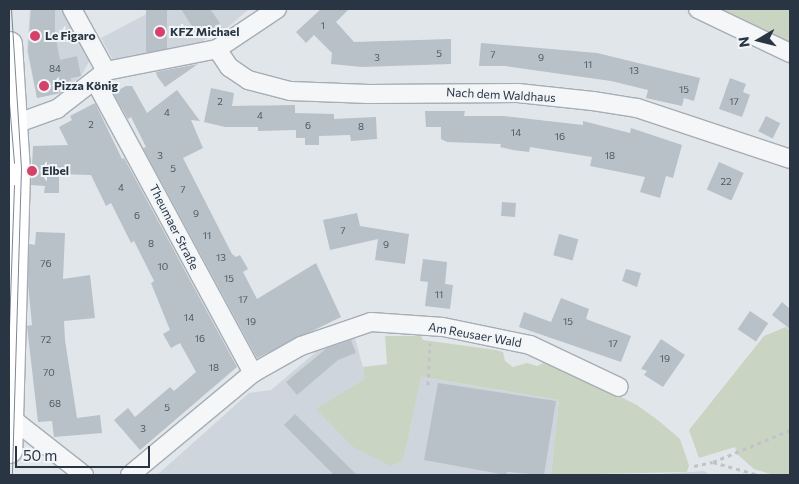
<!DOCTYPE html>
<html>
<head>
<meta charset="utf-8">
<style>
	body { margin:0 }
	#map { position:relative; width:799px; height:484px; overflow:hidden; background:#e1e6ea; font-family:Commissioner,sans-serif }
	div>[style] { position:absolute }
	.built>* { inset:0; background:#cfd5dc }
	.green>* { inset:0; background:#c9d5c2 }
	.building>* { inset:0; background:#b8c0c8; transform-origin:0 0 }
	.path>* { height:3px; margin-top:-1.5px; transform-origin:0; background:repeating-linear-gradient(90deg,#bfc4c9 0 4px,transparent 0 8px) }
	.roads { filter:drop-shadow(1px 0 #a6adb5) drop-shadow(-1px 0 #a6adb5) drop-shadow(0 1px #a6adb5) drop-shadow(0 -1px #a6adb5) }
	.street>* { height:18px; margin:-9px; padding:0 9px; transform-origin:9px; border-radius:9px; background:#f4f6f8 }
	.secondary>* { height:25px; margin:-12.5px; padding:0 12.5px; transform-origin:12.5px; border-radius:12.5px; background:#fff }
	.tram>* { height:1px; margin:-0.5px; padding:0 0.5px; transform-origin:0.5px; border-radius:0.5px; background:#7a8795 }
	.dots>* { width:14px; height:14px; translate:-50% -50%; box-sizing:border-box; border:2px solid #f1f5f8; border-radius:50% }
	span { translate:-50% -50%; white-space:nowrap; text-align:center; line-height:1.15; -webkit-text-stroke:4px #f1f5f8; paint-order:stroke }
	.number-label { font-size:10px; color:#4d5864 }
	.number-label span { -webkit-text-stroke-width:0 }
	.poi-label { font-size:12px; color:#293543; font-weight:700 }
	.left { translate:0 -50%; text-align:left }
	.street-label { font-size:12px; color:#293543 }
	.frame { position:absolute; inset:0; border:10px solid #293543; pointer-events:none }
	.north { position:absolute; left:734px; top:15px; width:50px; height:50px; -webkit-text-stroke:4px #f1f5f8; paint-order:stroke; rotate:262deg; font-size:14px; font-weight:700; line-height:20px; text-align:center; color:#293543 }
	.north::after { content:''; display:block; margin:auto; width:18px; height:22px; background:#293543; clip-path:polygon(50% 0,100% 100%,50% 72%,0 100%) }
	.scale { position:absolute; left:15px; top:446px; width:135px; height:22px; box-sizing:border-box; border:2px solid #293543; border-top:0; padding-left:6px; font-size:15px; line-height:18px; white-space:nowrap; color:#293543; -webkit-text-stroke:4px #f1f5f8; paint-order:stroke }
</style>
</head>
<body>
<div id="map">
	<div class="built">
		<div style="clip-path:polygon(30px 9px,67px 9px,90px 60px,81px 76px,61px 93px,37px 98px,27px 51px)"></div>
		<div style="clip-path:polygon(156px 9px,249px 9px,228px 27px,197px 44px,113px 60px,101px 38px)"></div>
		<div style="clip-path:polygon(354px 334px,366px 379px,317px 409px,403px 459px,420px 377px,559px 400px,551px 475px,157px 475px,249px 393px,271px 390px,329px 341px)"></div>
		<div style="clip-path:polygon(704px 471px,710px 475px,647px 475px)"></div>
	</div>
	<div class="green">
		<div style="clip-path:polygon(707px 9px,790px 9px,790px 50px)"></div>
		<div style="clip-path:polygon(786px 327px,790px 330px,790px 475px,774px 475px,754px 469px,737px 454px,735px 447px,699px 458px,689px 430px,764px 336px)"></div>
		<div style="clip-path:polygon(385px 336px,421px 336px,423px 340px,496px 350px,503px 352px,505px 361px,513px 367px,527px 363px,537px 366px,548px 361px,561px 367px,637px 405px,659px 421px,680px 439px,689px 465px,687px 472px,551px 475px,559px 400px,421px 377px,403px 460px,391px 466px,353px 447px,316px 409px,365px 379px,363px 367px,387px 364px)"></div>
	</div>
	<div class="building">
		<div style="clip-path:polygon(31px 9px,55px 9px,55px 34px,60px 60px,77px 56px,81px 76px,71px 78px,70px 85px,59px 87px,60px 93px,37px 98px,28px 51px)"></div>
		<div style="left:146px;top:9px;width:21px;height:43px"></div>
		<div style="clip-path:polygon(181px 9px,210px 9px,220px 23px,199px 37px)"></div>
		<div style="clip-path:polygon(321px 9px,349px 9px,336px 22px,354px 42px,451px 39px,451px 64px,362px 67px,331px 64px,332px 53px,314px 35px,306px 43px,296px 32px)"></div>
		<div style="clip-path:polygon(481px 43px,597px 53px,700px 78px,694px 101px,684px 98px,682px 106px,646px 98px,648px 90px,611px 81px,505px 66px,479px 66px)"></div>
		<div style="clip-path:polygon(198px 64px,165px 87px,157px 76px,156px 72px)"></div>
		<div style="clip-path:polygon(730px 78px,746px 84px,743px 92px,750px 95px,742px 117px,719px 109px)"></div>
		<div style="clip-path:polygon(126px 86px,132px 86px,147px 113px,177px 90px,200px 121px,191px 120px,203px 148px,183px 158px,232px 254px,236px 257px,240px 255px,248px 269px,243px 272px,257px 299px,316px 263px,341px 317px,257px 358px,143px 148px,146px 147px,131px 117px,128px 119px,113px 93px)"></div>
		<div style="clip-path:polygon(211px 88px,234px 93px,232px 106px,295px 105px,295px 113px,334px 114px,334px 119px,376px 117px,377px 139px,351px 141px,350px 135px,319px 136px,319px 145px,305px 145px,305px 138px,296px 138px,296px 130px,258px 131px,258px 127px,225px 127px,204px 122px)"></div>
		<div style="clip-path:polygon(95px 103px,122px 159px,124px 158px,237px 367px,140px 450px,114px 420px,128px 408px,135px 417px,170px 387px,174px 391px,196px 372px,180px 343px,171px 348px,163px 334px,170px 330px,151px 283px,154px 281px,134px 241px,131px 243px,111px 203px,106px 206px,91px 175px,59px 174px,59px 193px,44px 193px,45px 186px,31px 185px,33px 146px,68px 145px,59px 127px,72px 120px,70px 116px)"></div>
		<div style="clip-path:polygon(425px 111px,465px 111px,464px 116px,503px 116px,583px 125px,583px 121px,630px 133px,631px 128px,682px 145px,673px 178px,666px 176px,660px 198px,640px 192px,645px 177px,590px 166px,592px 157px,530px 147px,529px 152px,513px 150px,500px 147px,501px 144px,447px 142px,441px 139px,441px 127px,426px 127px)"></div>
		<div style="left:766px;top:116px;width:16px;height:17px;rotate:27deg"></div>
		<div style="left:719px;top:162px;width:27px;height:30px;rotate:24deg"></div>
		<div style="left:502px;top:202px;width:14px;height:14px;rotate:4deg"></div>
		<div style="clip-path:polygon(357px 213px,360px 226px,409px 234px,405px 264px,375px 260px,378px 239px,330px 250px,323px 220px)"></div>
		<div style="clip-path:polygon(36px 232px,65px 233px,63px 279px,90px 275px,95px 318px,64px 321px,65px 340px,77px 418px,100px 415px,102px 433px,54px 437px,52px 421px,38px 422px,27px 326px,32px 325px,28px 284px,29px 244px,35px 245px)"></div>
		<div style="left:559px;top:234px;width:20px;height:22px;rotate:15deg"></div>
		<div style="clip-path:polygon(423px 259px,447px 262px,445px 284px,453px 285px,450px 309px,425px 306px,428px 282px,420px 281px)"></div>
		<div style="clip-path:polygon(626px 269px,641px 273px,637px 287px,622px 281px)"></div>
		<div style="clip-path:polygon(561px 298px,589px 309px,586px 319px,631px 336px,621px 362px,519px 327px,524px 312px,551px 322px)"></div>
		<div style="clip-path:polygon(782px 302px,790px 309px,790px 329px,772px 315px)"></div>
		<div style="left:750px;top:311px;width:22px;height:22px;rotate:34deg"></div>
		<div style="clip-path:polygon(661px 339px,685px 355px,663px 387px,644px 375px,647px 371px,641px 369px)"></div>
		<div style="clip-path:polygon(351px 340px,356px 353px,338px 360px,297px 395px,286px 382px,327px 348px)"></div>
		<div style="clip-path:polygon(438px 383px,556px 401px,544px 475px,507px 472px,506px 475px,424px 460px)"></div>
		<div style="clip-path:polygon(295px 414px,357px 475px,334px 475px,284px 425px)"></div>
	</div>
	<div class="path">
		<div style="left:428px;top:385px;width:42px;rotate:-87.3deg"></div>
		<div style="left:713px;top:462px;width:83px;rotate:-22.6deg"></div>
		<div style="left:694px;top:466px;width:19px;rotate:-12deg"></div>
		<div style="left:713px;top:462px;width:48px;rotate:15.8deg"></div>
	</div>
	<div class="roads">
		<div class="street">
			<div style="left:72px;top:9px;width:71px;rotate:61.3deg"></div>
			<div style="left:698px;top:9px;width:102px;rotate:25.6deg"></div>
			<div style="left:217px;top:49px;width:22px;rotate:56deg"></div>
			<div style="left:229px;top:67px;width:23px;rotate:34deg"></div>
			<div style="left:248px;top:80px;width:43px;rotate:14.7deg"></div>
			<div style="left:290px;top:91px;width:79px;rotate:2.2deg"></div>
			<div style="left:369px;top:94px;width:149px;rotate:-0.4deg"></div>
			<div style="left:518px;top:93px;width:75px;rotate:6.1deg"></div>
			<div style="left:593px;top:101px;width:45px;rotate:9deg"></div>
			<div style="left:637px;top:108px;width:161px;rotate:18.4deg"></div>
			<div style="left:95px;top:81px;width:332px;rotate:61.6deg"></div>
			<div style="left:15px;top:124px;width:45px;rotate:-19.7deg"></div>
			<div style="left:57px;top:109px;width:62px;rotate:-37.8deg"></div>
			<div style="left:106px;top:71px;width:113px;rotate:-11.2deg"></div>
			<div style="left:217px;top:49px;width:72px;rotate:-33.7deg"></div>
			<div style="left:10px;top:417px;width:94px;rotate:38.1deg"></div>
			<div style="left:130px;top:475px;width:160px;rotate:-39.7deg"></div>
			<div style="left:253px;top:373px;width:55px;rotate:-29.4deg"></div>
			<div style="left:301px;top:346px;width:74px;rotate:-18.9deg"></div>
			<div style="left:371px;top:322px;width:72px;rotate:4deg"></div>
			<div style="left:443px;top:327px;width:89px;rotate:11.7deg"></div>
			<div style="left:530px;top:345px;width:98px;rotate:25.3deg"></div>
		</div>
		<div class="secondary">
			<div style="left:9px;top:44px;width:126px;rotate:86.4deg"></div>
			<div style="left:17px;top:170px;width:280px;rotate:91.6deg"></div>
		</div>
	</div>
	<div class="tram">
		<div style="left:11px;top:9px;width:159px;rotate:86.4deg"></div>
		<div style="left:21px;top:168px;width:307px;rotate:91.7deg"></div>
		<div style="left:9px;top:103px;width:60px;rotate:85.2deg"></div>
		<div style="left:9px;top:328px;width:143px;rotate:-88deg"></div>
	</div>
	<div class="dots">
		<div style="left:160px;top:32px;background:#d44169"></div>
		<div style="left:35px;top:36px;background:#d44169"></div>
		<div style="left:44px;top:86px;background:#d44169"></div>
		<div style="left:32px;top:171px;background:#d44169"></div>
	</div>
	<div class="number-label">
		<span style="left:323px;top:26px">1</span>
		<span style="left:439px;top:54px">5</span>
		<span style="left:493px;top:55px">7</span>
		<span style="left:377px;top:58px">3</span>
		<span style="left:541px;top:58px">9</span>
		<span style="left:588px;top:65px">11</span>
		<span style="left:55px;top:69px">84</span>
		<span style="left:634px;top:71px">13</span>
		<span style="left:684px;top:90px">15</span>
		<span style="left:220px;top:102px">2</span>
		<span style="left:734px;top:102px">17</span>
		<span style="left:167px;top:113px">4</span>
		<span style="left:260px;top:116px">4</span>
		<span style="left:91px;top:125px">2</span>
		<span style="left:308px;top:126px">6</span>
		<span style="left:361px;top:127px">8</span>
		<span style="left:516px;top:133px">14</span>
		<span style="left:560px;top:137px">16</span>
		<span style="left:160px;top:156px">3</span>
		<span style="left:610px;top:156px">18</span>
		<span style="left:173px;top:169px">5</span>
		<span style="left:726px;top:182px">22</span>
		<span style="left:121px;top:188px">4</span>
		<span style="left:183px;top:190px">7</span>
		<span style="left:196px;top:214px">9</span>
		<span style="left:137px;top:216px">6</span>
		<span style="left:343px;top:231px">7</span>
		<span style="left:207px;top:236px">11</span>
		<span style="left:151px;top:244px">8</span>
		<span style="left:386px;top:245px">9</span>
		<span style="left:221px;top:258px">13</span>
		<span style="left:46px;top:264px">76</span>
		<span style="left:163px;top:267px">10</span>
		<span style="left:229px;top:279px">15</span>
		<span style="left:439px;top:295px">11</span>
		<span style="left:243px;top:300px">17</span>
		<span style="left:189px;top:318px">14</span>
		<span style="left:251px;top:322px">19</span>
		<span style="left:568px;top:322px">15</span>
		<span style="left:200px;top:339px">16</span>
		<span style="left:46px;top:340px">72</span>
		<span style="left:613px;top:344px">17</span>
		<span style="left:665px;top:359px">19</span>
		<span style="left:214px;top:368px">18</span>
		<span style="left:49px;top:373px">70</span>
		<span style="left:55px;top:404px">68</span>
		<span style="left:167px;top:408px">5</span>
		<span style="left:143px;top:429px">3</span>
	</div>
	<div class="poi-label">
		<span class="left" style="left:170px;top:32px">KFZ Michael</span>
		<span class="left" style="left:45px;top:36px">Le Figaro</span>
		<span class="left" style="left:54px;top:86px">Pizza König</span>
		<span class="left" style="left:42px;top:171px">Elbel</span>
	</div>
	<div class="street-label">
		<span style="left:501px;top:95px;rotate:3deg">Nach dem Waldhaus</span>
		<span style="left:174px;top:227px;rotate:63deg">Theumaer Straße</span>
		<span style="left:475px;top:335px;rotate:10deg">Am Reusaer Wald</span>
	</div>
	<div class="frame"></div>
	<div class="north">N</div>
	<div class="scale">50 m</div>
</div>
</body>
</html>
